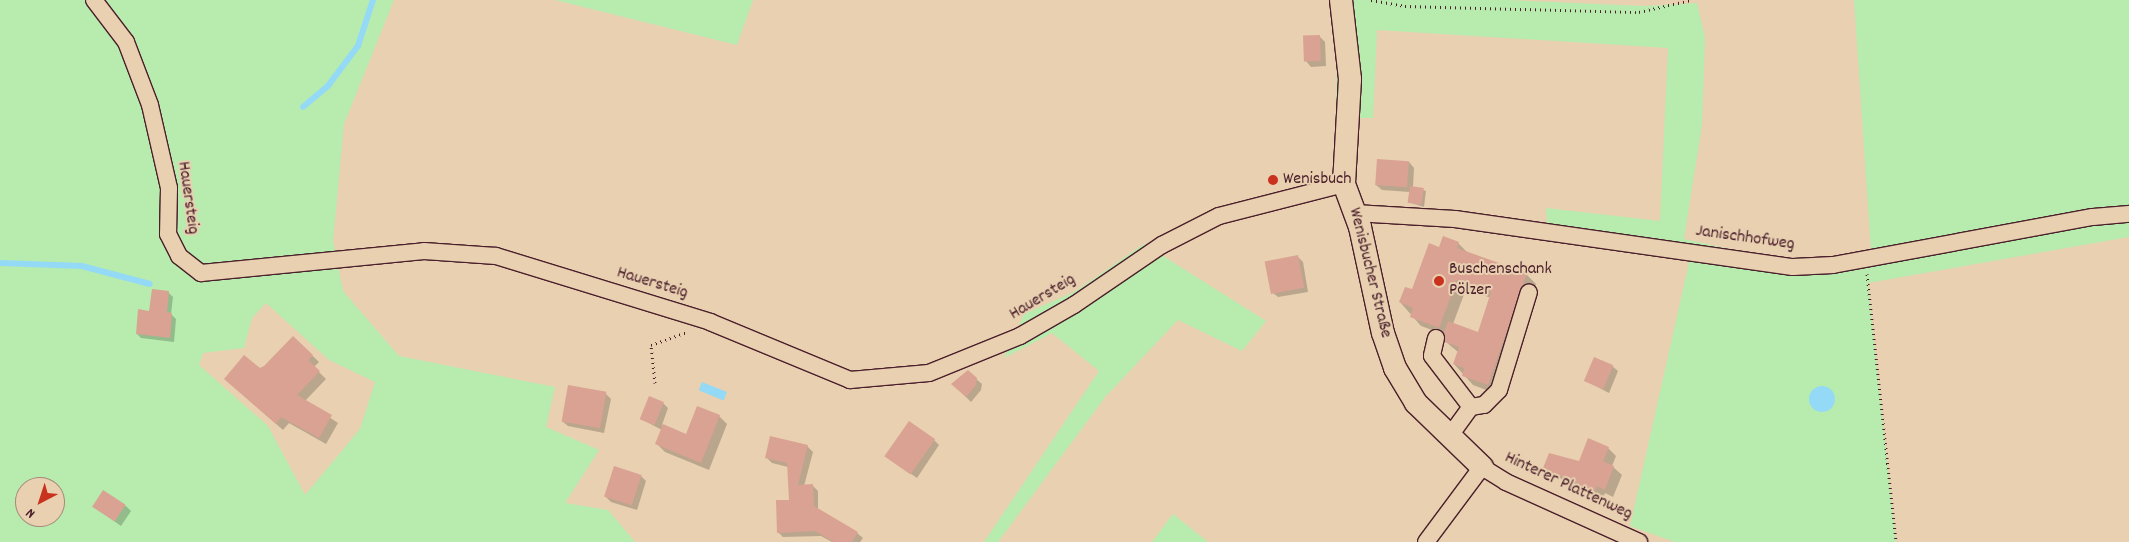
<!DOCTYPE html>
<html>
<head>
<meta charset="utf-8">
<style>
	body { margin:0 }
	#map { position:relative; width:2129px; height:542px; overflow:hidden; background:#e8d0b0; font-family:Dekko,sans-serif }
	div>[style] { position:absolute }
	.green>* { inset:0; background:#b7ecae }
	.water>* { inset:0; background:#94daf6; transform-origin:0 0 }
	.round { border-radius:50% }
	.shadow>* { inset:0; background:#0003 }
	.stream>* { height:5.5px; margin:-2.75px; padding:0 2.75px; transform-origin:2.75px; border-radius:2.75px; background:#94daf6 }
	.building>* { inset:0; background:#daa293; transform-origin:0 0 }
	.path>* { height:3px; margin-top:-1.5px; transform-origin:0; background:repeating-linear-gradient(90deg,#4a1f2b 0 1px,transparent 0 5px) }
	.roads { filter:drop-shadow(1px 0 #4a1f2b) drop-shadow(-1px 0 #4a1f2b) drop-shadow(0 1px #4a1f2b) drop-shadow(0 -1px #4a1f2b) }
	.street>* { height:16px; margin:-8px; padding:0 8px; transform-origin:8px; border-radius:8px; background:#e8d0b0 }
	.secondary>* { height:22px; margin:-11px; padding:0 11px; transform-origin:11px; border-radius:11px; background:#e8d0b0 }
	.dots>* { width:14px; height:14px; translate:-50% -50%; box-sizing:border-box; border:2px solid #e8d0b0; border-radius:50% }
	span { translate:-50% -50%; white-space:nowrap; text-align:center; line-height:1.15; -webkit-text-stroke:4px #e8d0b0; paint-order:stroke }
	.poi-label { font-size:18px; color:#4a1f2b }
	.left { translate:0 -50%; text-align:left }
	.street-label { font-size:18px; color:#4a1f2b }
	.north { position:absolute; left:15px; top:477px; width:50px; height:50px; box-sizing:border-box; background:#e8d0b0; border:1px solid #a9897b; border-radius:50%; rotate:220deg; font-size:14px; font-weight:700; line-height:20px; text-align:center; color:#4a1f2b }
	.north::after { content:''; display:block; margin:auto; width:18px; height:22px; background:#c8321e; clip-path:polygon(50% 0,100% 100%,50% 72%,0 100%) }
</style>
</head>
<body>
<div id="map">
	<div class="green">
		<div style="clip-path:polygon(evenodd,0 0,394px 0,344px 124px,333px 241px,343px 291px,399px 356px,555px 387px,546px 427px,599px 450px,565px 503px,608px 510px,635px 542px,0 542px,0 0,266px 303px,329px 360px,375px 382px,360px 429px,305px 495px,268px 426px,199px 365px,203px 353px,244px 348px,252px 318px,266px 303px,0 0,25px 487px,55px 487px,55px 517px,25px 517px,25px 487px)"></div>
		<div style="clip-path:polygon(555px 0,753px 0,737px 45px)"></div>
		<div style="clip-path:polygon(1330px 0,1507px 0,1644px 6px,1697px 3px,1705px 37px,1702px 125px,1684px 239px,1792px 263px,1871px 251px,1854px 0,2129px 0,2129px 237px,1868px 283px,1896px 542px,1675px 542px,1630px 526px,1690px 258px,1548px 234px,1546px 208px,1660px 221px,1668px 48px,1377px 30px,1373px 118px,1361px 118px,1335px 155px,1337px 59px)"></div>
		<div style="clip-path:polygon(1144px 244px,1266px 321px,1242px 351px,1178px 320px,1106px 396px,998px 542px,984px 542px,1099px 371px,1052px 333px,1004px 358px,1024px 314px,1076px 291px)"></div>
		<div style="clip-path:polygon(1173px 514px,1208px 542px,1152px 542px)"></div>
	</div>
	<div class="water">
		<div style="left:702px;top:382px;width:27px;height:9px;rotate:22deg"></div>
		<div class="round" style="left:1809px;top:386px;width:26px;height:26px"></div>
	</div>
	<div class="shadow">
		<div style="clip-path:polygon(1319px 36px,1325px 42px,1326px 66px,1311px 67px,1306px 61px)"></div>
		<div style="clip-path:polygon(1409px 162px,1414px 168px,1413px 187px,1426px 191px,1424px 207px,1408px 202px,1410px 192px,1382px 190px,1376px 185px)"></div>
		<div style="clip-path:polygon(evenodd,1458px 243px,1468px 253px,1526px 274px,1536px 284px,1497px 394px,1473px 385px,1454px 364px,1458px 352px,1446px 342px,1446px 335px,1421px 326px,1400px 302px,1412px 291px,1440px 248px,1458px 243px,1466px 289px,1491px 298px,1478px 333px,1453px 324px,1466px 289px)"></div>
		<div style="clip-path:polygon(1298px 257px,1303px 262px,1308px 292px,1278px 297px,1272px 292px)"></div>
		<div style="clip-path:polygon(168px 292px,173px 297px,171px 314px,176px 319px,174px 342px,141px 338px,137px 334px)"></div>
		<div style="clip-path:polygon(293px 337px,319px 362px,314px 367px,326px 379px,305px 401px,338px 423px,326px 444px,289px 423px,283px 430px,225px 379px,265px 367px)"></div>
		<div style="clip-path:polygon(1612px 366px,1618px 371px,1609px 393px,1586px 381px)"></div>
		<div style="clip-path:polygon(976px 379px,982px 384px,981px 390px,971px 402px,958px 389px)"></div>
		<div style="clip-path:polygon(605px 393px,611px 399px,604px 433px,568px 426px,562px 421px)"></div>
		<div style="clip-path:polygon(663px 403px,668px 408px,662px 425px,687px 435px,719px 416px,727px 424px,709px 470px,665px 452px,657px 444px,662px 430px,641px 419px)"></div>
		<div style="clip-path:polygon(934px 440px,939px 445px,917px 478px,887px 457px)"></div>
		<div style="clip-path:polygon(807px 446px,813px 452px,804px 486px,812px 485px,818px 491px,818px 511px,857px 533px,863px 538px,860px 542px,832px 542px,821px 536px,783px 537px,778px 532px,790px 501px,788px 467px,772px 463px,766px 457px)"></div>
		<div style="clip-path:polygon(1608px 448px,1616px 456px,1612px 466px,1622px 475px,1613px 497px,1605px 493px,1603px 498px,1553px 475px,1545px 467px,1579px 462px)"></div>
		<div style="clip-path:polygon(641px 476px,646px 481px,637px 510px,611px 502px,606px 497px)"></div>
		<div style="clip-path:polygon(126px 506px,131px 511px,121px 526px,94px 507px)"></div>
	</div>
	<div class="stream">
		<div style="left:303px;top:107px;width:33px;rotate:-40deg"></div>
		<div style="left:328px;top:86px;width:50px;rotate:-53.1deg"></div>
		<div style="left:358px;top:46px;width:48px;rotate:-71.9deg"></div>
		<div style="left:0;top:263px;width:82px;rotate:2.1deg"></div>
		<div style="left:82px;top:266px;width:70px;rotate:14.8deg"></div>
	</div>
	<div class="building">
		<div style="left:1320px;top:35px;width:26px;height:17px;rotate:88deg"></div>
		<div style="left:1377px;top:159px;width:32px;height:26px;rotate:4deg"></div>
		<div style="left:1410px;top:186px;width:14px;height:17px;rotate:8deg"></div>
		<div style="clip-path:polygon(1443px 236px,1459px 242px,1457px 248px,1527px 273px,1488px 385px,1462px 376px,1464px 368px,1453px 364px,1459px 347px,1445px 342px,1444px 332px,1448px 321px,1478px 332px,1491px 292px,1457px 280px,1439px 328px,1410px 317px,1413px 308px,1399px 302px,1405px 287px,1412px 289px,1429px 243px,1439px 247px)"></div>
		<div style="left:1298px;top:255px;width:33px;height:34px;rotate:79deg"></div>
		<div style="clip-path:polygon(152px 289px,169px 291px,167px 312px,172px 313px,170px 338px,136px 334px,138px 309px,149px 311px)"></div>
		<div style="clip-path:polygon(293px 336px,313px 355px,308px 360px,320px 371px,297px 395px,332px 415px,319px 438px,281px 417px,276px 424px,224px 379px,244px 355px,260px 368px,264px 366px)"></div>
		<div style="left:1594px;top:357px;width:21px;height:26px;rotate:23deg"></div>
		<div style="clip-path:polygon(968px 370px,977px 378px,976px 385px,966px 397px,951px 384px)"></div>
		<div style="left:568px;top:385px;width:39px;height:37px;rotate:10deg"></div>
		<div style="left:649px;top:396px;width:16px;height:25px;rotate:22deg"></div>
		<div style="clip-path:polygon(697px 406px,720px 415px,701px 463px,655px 444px,663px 424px,686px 434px)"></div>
		<div style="left:909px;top:421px;width:32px;height:43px;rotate:35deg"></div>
		<div style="clip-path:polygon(770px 436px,808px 445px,798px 485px,813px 484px,814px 506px,858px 532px,852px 542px,834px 542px,815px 531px,777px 533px,776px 500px,789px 500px,787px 463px,765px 458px)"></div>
		<div style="clip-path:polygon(1588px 438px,1609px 447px,1603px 461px,1614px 466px,1605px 490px,1597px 486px,1595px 491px,1543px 468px,1549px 453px,1579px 461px)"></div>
		<div style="left:614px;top:466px;width:29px;height:32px;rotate:18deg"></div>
		<div style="left:103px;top:490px;width:27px;height:20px;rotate:33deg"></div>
	</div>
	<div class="path">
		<div style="left:1371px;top:0;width:35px;rotate:10deg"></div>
		<div style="left:1405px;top:6px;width:234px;rotate:1.5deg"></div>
		<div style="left:1639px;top:12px;width:53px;rotate:-13deg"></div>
		<div style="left:1867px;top:274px;width:270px;rotate:83.8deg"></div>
		<div style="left:655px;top:383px;width:38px;rotate:-96deg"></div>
		<div style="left:651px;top:345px;width:37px;rotate:-20deg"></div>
	</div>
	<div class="roads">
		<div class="street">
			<div style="left:94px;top:0;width:53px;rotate:52.7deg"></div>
			<div style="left:126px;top:42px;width:67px;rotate:69.1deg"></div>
			<div style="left:150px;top:105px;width:85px;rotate:77.1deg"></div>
			<div style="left:169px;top:188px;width:46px;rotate:91.2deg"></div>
			<div style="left:168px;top:234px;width:25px;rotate:63deg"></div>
			<div style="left:179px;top:256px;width:28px;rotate:38deg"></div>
			<div style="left:201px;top:273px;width:224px;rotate:-5.6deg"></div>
			<div style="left:424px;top:251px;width:72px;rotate:4deg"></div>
			<div style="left:496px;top:256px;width:224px;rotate:17.1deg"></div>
			<div style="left:710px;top:322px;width:152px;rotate:22.5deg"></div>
			<div style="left:850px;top:380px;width:79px;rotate:-5.1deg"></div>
			<div style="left:929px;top:373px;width:98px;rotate:-22.1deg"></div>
			<div style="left:1020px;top:336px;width:62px;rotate:-29.9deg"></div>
			<div style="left:1074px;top:305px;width:107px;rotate:-34.3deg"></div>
			<div style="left:1162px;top:245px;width:64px;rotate:-27deg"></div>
			<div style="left:1219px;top:216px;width:129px;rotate:-14.4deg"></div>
			<div style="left:1355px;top:213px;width:100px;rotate:3.4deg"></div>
			<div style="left:1455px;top:219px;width:341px;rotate:8.1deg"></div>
			<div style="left:1793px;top:267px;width:40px;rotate:-2.9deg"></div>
			<div style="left:1833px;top:265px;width:264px;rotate:-10.5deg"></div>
			<div style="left:2093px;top:217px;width:36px;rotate:-5deg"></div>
			<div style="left:1436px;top:338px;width:18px;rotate:103deg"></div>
			<div style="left:1432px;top:356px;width:64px;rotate:52.6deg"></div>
			<div style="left:1449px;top:437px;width:37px;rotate:-54deg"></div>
			<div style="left:1471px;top:407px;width:13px;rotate:-9deg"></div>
			<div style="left:1484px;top:405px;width:21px;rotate:-45deg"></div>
			<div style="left:1499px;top:390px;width:102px;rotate:-73deg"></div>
			<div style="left:1426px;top:542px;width:94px;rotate:-53.3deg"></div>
			<div style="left:1482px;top:467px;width:28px;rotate:32deg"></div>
			<div style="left:1506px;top:482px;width:146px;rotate:24.3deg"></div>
		</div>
		<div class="secondary">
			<div style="left:1341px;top:0;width:80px;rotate:83.5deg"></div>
			<div style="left:1350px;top:79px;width:105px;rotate:93.3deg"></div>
			<div style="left:1344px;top:184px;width:46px;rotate:69.6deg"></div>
			<div style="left:1360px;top:227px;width:108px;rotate:77.8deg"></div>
			<div style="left:1383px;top:333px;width:37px;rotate:71deg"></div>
			<div style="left:1395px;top:368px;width:41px;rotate:59deg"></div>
			<div style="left:1416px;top:403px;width:92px;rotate:44.1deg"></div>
		</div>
	</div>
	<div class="dots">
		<div style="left:1273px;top:180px;background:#c8321e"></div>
		<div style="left:1439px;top:281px;background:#c8321e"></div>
	</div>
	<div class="poi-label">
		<span class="left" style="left:1283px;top:180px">Wenisbuch</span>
		<span class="left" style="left:1449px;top:281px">Buschenschank<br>Pölzer</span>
	</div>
	<div class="street-label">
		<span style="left:187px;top:198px;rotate:82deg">Hauersteig</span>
		<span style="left:1745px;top:239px;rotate:8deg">Janischhofweg</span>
		<span style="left:1369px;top:273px;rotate:76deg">Wenisbucher Straße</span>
		<span style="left:652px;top:284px;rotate:17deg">Hauersteig</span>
		<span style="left:1043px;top:298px;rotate:-31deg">Hauersteig</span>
		<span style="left:1568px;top:487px;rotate:25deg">Hinterer Plattenweg</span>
	</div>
	<div class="north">N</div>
</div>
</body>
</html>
